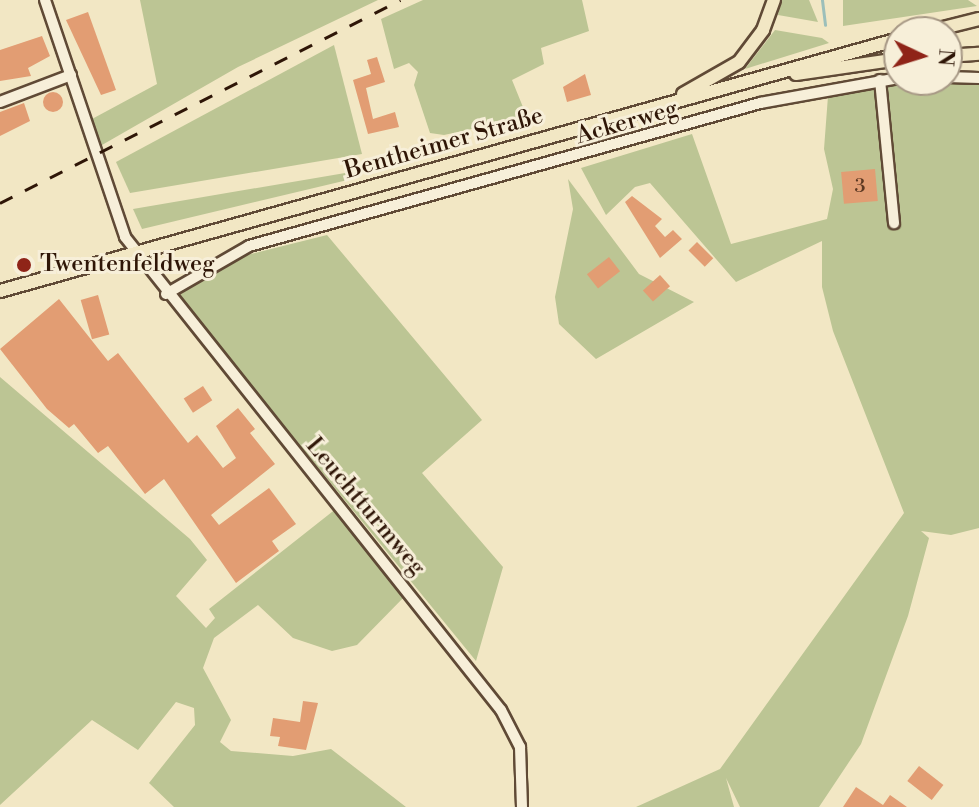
<!DOCTYPE html>
<html>
<head>
<meta charset="utf-8">
<style>
	body { margin:0 }
	#map { position:relative; width:979px; height:807px; overflow:hidden; background:#f2e7c4; font-family:"Libre Bodoni",serif }
	div>[style] { position:absolute }
	.green>* { inset:0; background:#bcc594 }
	.stream>* { height:3px; margin:-1.5px; padding:0 1.5px; transform-origin:1.5px; border-radius:1.5px; background:#9cbfba }
	.building>* { inset:0; background:#e29d73; transform-origin:0 0 }
	.round { border-radius:50% }
	.roads { filter:drop-shadow(2px 0 #604a36) drop-shadow(-2px 0 #604a36) drop-shadow(0 2px #604a36) drop-shadow(0 -2px #604a36) }
	.minor>* { height:10px; margin:-5px; padding:0 5px; transform-origin:5px; border-radius:5px; background:#f7efd9 }
	.major>* { height:12px; margin:-6px; padding:0 6px; transform-origin:6px; border-radius:6px; background:#f2e7c4 }
	.rail>* { height:3px; margin-top:-1.5px; transform-origin:0; background:repeating-linear-gradient(90deg,#2f1607 0 14px,transparent 0 28px) }
	.dots>* { width:22px; height:22px; translate:-50% -50%; box-sizing:border-box; border:4px solid #f7efd9; border-radius:50% }
	span { translate:-50% -50%; white-space:nowrap; text-align:center; line-height:1.15; -webkit-text-stroke:6px #f7efd9; paint-order:stroke }
	.number-label { font-size:20px; color:#5c3822 }
	.number-label span { -webkit-text-stroke-width:0 }
	.street-label { font-size:24px; color:#2f1607 }
	.poi-label { font-size:24px; color:#2f1607 }
	.left { translate:0 -50%; text-align:left }
	.north { position:absolute; left:883px; top:16px; width:80px; height:80px; box-sizing:border-box; background:#f7efd9; border:2px solid #a79885; border-radius:50%; rotate:94deg; font-size:22px; font-weight:700; line-height:32px; text-align:center; color:#2f1607 }
	.north::after { content:''; display:block; margin:auto; width:28px; height:36px; background:#8f2418; clip-path:polygon(50% 0,100% 100%,50% 72%,0 100%) }
</style>
</head>
<body>
<div id="map">
	<div class="green">
		<div style="clip-path:polygon(140px 0,378px 0,238px 67px,102px 145px,92px 119px,157px 84px)"></div>
		<div style="clip-path:polygon(423px 0,582px 0,589px 31px,541px 48px,544px 64px,512px 80px,527px 117px,444px 135px,430px 133px,414px 85px,418px 72px,409px 63px,394px 69px,381px 19px)"></div>
		<div style="clip-path:polygon(780px 0,809px 0,818px 22px,778px 15px)"></div>
		<div style="clip-path:polygon(843px 0,968px 0,977px 6px,843px 26px)"></div>
		<div style="clip-path:polygon(775px 30px,822px 38px,829px 43px,745px 69px)"></div>
		<div style="clip-path:polygon(334px 45px,362px 154px,130px 193px,116px 162px)"></div>
		<div style="clip-path:polygon(979px 83px,979px 528px,951px 535px,921px 531px,929px 538px,908px 616px,861px 744px,819px 807px,740px 807px,726px 778px,734px 807px,636px 807px,720px 769px,904px 513px,833px 331px,822px 287px,822px 241px,736px 282px,650px 183px,635px 187px,606px 215px,581px 168px,692px 134px,731px 244px,827px 219px,833px 189px,824px 149px,828px 96px,893px 84px)"></div>
		<div style="clip-path:polygon(351px 172px,356px 178px,142px 229px,133px 209px)"></div>
		<div style="clip-path:polygon(568px 179px,639px 274px,694px 302px,596px 359px,559px 324px,555px 297px,573px 209px)"></div>
		<div style="clip-path:polygon(327px 235px,482px 420px,422px 473px,503px 567px,476px 661px,178px 296px,239px 257px)"></div>
		<div style="clip-path:polygon(0 377px,190px 539px,207px 560px,176px 596px,206px 628px,215px 618px,209px 609px,337px 508px,406px 595px,357px 645px,332px 651px,293px 638px,258px 605px,214px 638px,203px 668px,231px 720px,220px 742px,231px 751px,293px 756px,331px 749px,406px 807px,174px 807px,149px 783px,195px 725px,194px 708px,176px 702px,138px 750px,92px 720px,0 805px)"></div>
	</div>
	<div class="stream">
		<div style="left:822px;top:0;width:25px;rotate:83deg"></div>
	</div>
	<div class="building">
		<div style="clip-path:polygon(88px 12px,116px 90px,101px 95px,66px 20px)"></div>
		<div style="clip-path:polygon(42px 36px,50px 56px,28px 68px,31px 76px,0 81px,0 50px)"></div>
		<div style="clip-path:polygon(377px 57px,385px 82px,366px 88px,373px 119px,395px 112px,399px 127px,368px 134px,353px 80px,371px 74px,367px 60px)"></div>
		<div style="clip-path:polygon(585px 74px,591px 95px,567px 102px,563px 87px)"></div>
		<div class="round" style="left:43px;top:92px;width:20px;height:20px"></div>
		<div style="clip-path:polygon(24px 103px,30px 121px,0 136px,0 112px)"></div>
		<div style="left:875px;top:169px;width:32px;height:34px;rotate:85deg"></div>
		<div style="clip-path:polygon(632px 196px,662px 219px,655px 226px,665px 237px,673px 230px,682px 239px,660px 258px,625px 202px)"></div>
		<div style="left:697px;top:242px;width:23px;height:12px;rotate:45deg"></div>
		<div style="left:609px;top:257px;width:18px;height:28px;rotate:52deg"></div>
		<div style="left:660px;top:275px;width:15px;height:23px;rotate:48deg"></div>
		<div style="left:98px;top:295px;width:41px;height:18px;rotate:74deg"></div>
		<div style="clip-path:polygon(59px 299px,108px 361px,118px 353px,188px 443px,197px 435px,223px 468px,236px 458px,216px 426px,238px 408px,255px 429px,250px 433px,275px 464px,211px 515px,219px 525px,269px 488px,296px 524px,272px 541px,279px 551px,236px 583px,164px 479px,145px 494px,108px 446px,98px 453px,74px 424px,69px 428px,47px 409px,0 349px)"></div>
		<div style="left:203px;top:386px;width:17px;height:23px;rotate:57deg"></div>
		<div style="clip-path:polygon(303px 701px,318px 703px,306px 750px,278px 746px,280px 737px,270px 736px,273px 718px,300px 722px)"></div>
		<div style="left:919px;top:766px;width:31px;height:19px;rotate:38deg"></div>
		<div style="clip-path:polygon(856px 787px,883px 805px,890px 795px,907px 807px,843px 807px)"></div>
	</div>
	<div class="roads">
		<div class="minor">
			<div style="left:45px;top:0;width:250px;rotate:71.3deg"></div>
			<div style="left:125px;top:237px;width:604px;rotate:51.52deg"></div>
			<div style="left:501px;top:710px;width:42px;rotate:62.8deg"></div>
			<div style="left:520px;top:747px;width:60px;rotate:88.1deg"></div>
			<div style="left:947px;top:77px;width:32px;rotate:2deg"></div>
			<div style="left:880px;top:80px;width:144px;rotate:84.4deg"></div>
			<div style="left:0;top:102px;width:76px;rotate:-20.8deg"></div>
			<div style="left:166px;top:294px;width:96px;rotate:-30deg"></div>
			<div style="left:249px;top:246px;width:531px;rotate:-15.63deg"></div>
			<div style="left:760px;top:103px;width:141px;rotate:-10.2deg"></div>
		</div>
		<div class="major">
			<div style="left:927px;top:32px;width:54px;rotate:-14deg"></div>
			<div style="left:947px;top:56px;width:32px;rotate:-4deg"></div>
			<div style="left:796px;top:74px;width:104px;rotate:-8.3deg"></div>
			<div style="left:683px;top:94px;width:64px;rotate:-29.7deg"></div>
			<div style="left:739px;top:62px;width:40px;rotate:-53deg"></div>
			<div style="left:763px;top:30px;width:32px;rotate:-70deg"></div>
			<div style="left:0;top:291px;width:934px;rotate:-15.66deg"></div>
		</div>
	</div>
	<div class="rail">
		<div style="left:0;top:203px;width:449px;rotate:-26.9deg"></div>
	</div>
	<div class="dots">
		<div style="left:24px;top:265px;background:#8f2418"></div>
	</div>
	<div class="number-label">
		<span style="left:860px;top:186px">3</span>
	</div>
	<div class="street-label">
		<span style="left:627px;top:123px;rotate:-16deg">Ackerweg</span>
		<span style="left:444px;top:144px;rotate:-16deg">Bentheimer Straße</span>
		<span style="left:365px;top:507px;rotate:50deg">Leuchtturmweg</span>
	</div>
	<div class="poi-label">
		<span class="left" style="left:40px;top:265px">Twentenfeldweg</span>
	</div>
	<div class="north">N</div>
</div>
</body>
</html>
